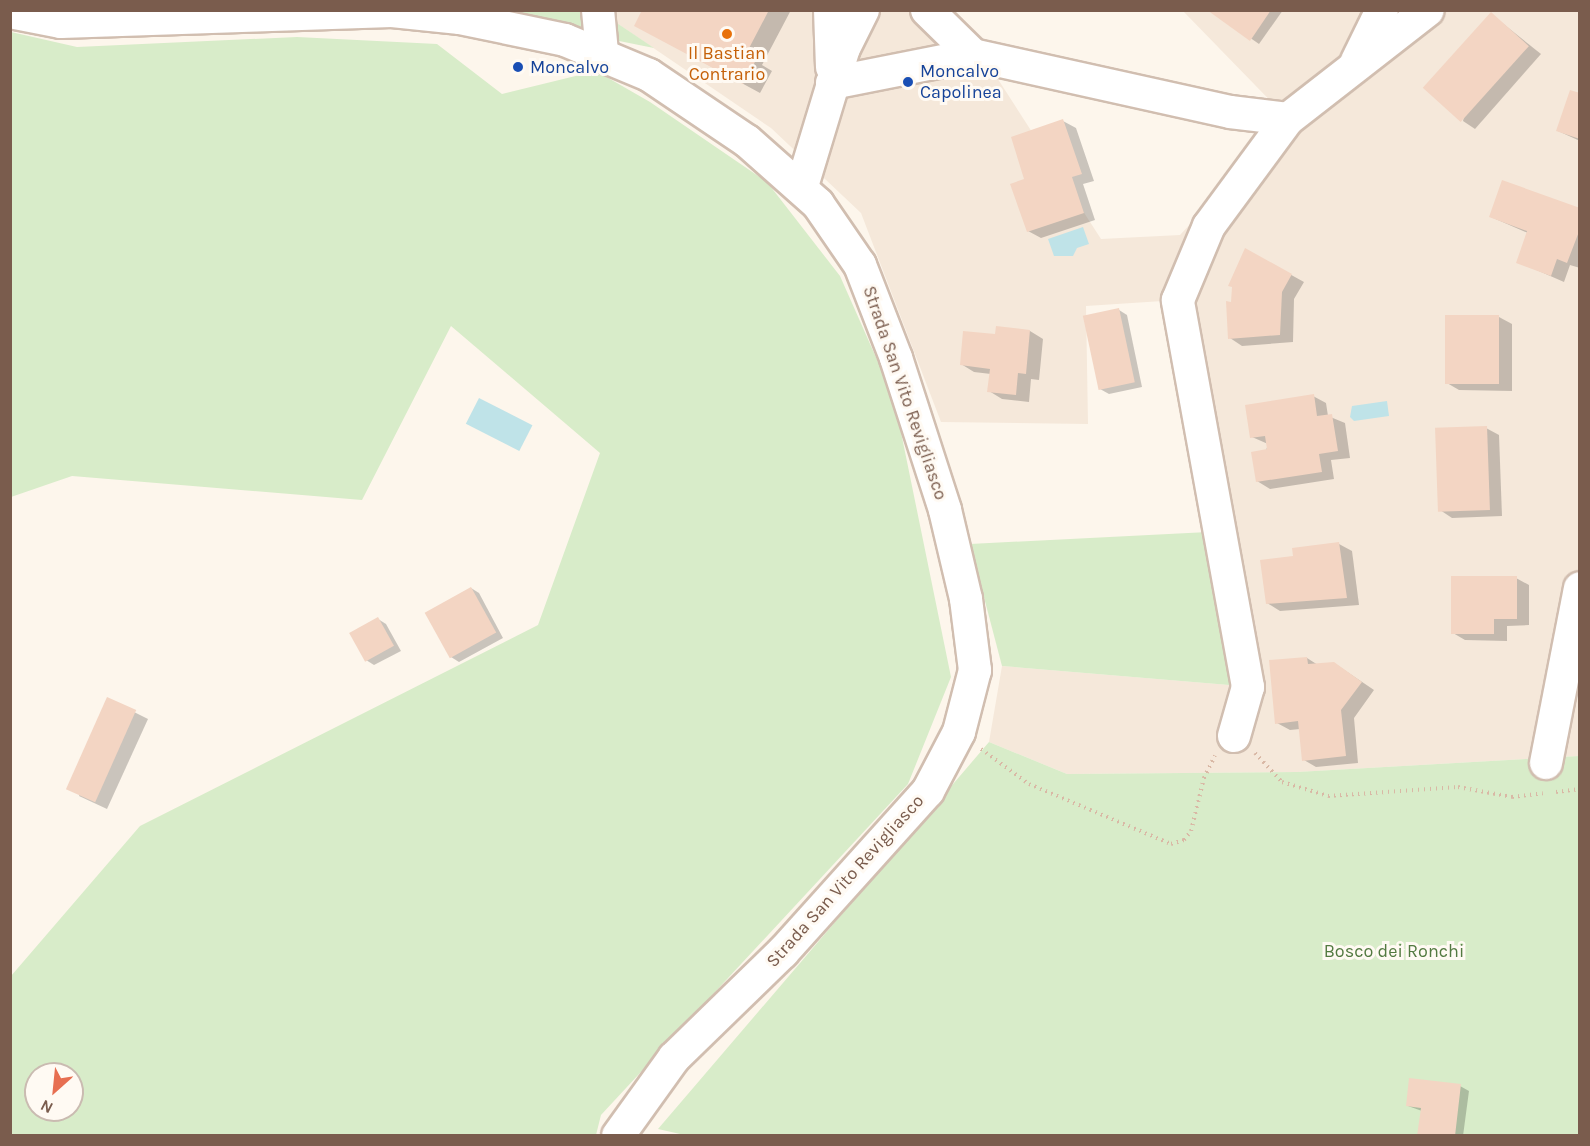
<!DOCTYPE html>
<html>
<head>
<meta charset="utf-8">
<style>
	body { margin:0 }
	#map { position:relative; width:1590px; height:1146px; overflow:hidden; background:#fdf6ec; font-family:Karla,sans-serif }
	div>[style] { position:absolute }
	.residential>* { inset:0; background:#f5e8da }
	.green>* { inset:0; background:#d8ecc9 }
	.water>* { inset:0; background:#bfe3e8; transform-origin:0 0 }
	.shadow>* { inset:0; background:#0003 }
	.building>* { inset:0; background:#f3d5c3; transform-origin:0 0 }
	.path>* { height:4px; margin-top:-2px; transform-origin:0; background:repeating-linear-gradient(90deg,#d9b8a5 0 1.5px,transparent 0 6px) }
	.roads { filter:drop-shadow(2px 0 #d1beb0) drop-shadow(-2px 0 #d1beb0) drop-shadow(0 2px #d1beb0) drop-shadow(0 -2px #d1beb0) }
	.minor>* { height:32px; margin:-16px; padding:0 16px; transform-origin:16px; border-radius:16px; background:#fff }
	.dots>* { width:16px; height:16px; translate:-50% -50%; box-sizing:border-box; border:3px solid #fffaf3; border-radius:50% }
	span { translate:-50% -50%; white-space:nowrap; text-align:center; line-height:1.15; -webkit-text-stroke:6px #fffaf3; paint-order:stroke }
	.food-label { font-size:18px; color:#c56008 }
	.transit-label { font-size:18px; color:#164399 }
	.left { translate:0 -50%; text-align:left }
	.street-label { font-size:18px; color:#7a5c4d }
	.park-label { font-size:18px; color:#537a41 }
	.frame { position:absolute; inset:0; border:12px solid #7a5c4d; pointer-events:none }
	.north { position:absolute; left:24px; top:1062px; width:60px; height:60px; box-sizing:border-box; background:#fffaf3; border:2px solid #cabbb1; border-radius:50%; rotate:207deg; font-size:16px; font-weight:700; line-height:24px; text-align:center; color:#7a5c4d }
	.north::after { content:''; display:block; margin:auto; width:21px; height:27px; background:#e76f51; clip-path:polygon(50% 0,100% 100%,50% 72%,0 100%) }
</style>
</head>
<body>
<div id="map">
	<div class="residential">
		<div style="clip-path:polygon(599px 11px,954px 11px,1101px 239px,1180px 235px,1288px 119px,1183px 11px,1579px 11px,1579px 756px,1297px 772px,1067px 774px,989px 742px,1002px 666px,1241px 686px,1178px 300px,1086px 306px,1088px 424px,941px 422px,861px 213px,771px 128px)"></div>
	</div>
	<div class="green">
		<div style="clip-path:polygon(470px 11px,599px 11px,654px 48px)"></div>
		<div style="clip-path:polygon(evenodd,11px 32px,77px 47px,297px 37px,437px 44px,502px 94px,596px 71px,650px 102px,767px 182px,840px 276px,894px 398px,951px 677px,908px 784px,601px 1115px,596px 1135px,11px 1136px,11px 976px,140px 826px,538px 625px,600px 453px,451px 326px,362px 500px,72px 476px,11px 497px,11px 32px,36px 1074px,72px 1074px,72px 1110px,36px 1110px,36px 1074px)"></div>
		<div style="clip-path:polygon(1208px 532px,1241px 686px,1002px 666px,970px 544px)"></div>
		<div style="clip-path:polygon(989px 742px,1067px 774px,1297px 772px,1579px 756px,1579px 1135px,689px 1136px,658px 1129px)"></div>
	</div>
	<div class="water">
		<div style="clip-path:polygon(1083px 227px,1089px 244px,1077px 248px,1073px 256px,1054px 256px,1048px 239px)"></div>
		<div style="left:479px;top:398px;width:60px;height:29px;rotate:27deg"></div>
		<div style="clip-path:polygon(1387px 401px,1389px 416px,1354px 421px,1350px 417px,1352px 406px)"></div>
	</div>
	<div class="shadow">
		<div style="clip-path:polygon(644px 10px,791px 10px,762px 65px,772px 71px,760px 93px,653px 35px)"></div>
		<div style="clip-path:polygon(1210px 10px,1283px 10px,1259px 44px)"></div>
		<div style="clip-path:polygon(1491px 14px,1541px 54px,1475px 129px,1463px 121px)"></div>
		<div style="clip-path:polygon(1580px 94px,1580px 141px,1558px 131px)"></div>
		<div style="clip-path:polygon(1063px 121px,1076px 128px,1094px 181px,1083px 184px,1095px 220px,1041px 238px,1028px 231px)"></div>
		<div style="clip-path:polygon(1580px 209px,1580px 268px,1570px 265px,1564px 282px,1518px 262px,1528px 233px,1491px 217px)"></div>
		<div style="clip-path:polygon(1246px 250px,1304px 282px,1294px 299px,1293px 342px,1242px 346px,1230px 338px)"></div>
		<div style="clip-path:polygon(1119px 310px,1127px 315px,1142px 387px,1109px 394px,1100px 389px)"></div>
		<div style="clip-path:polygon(1499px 317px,1512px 324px,1512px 391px,1459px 390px,1447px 383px)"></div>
		<div style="clip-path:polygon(997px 328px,1030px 331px,1043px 339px,1039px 380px,1031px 379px,1029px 402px,1002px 399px,989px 391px,991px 374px,974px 372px,961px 364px,997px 335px)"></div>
		<div style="clip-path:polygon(1313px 396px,1326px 403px,1328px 416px,1345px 423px,1350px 458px,1331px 460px,1334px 479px,1270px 489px,1257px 481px,1268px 444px,1252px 437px)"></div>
		<div style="clip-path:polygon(1486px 428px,1499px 435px,1502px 516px,1452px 518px,1440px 510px)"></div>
		<div style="clip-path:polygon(1339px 544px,1352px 551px,1359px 605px,1280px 611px,1267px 603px,1295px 557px)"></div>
		<div style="clip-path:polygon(1516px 578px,1529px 585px,1529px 625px,1507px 626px,1507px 641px,1465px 640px,1453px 633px)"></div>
		<div style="clip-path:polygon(471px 588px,479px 593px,503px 638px,459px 662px,451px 657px)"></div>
		<div style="clip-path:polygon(378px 619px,386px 624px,401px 651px,374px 665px,366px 660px,351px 633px)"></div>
		<div style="clip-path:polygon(1307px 658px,1318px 665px,1334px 663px,1374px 690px,1354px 718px,1358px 763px,1316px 767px,1304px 760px,1300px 729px,1290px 730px,1277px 723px)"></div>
		<div style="clip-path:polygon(108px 699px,148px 719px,107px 809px,79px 796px)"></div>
		<div style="clip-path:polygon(1460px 1086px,1469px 1091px,1463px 1136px,1419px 1136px,1422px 1111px,1408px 1106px)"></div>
	</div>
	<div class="building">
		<div style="clip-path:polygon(642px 10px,769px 10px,746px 54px,756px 60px,743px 84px,634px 26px)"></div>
		<div style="clip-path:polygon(1207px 10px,1271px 10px,1250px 41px)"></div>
		<div style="left:1491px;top:12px;width:51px;height:102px;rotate:42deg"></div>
		<div style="clip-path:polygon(1570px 90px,1580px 93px,1580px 139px,1556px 131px)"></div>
		<div style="clip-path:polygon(1063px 119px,1082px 174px,1072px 177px,1084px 213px,1027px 232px,1010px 184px,1024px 179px,1011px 137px)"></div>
		<div style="clip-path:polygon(1502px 180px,1580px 208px,1580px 229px,1567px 263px,1557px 259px,1551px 276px,1516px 263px,1527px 231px,1489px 217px)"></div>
		<div style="clip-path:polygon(1245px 248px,1292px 274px,1282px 292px,1280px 335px,1228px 339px,1226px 301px,1231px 302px,1232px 287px,1228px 286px)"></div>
		<div style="left:1119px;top:308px;width:76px;height:37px;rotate:78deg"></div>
		<div style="left:1445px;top:315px;width:54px;height:69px"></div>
		<div style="clip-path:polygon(996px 326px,1030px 330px,1026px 374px,1018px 373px,1016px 395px,987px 392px,990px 369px,960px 365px,963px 331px,995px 334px)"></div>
		<div style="clip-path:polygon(1314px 394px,1317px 416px,1332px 414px,1338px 451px,1319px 454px,1322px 472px,1256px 482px,1251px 452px,1267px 449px,1265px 436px,1250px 438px,1245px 405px)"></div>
		<div style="left:1487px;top:426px;width:84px;height:52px;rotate:88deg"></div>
		<div style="clip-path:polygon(1339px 542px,1347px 598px,1266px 604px,1260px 560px,1293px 556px,1292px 548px)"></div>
		<div style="clip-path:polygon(1451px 576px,1517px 576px,1517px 619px,1494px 619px,1494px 634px,1451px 634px)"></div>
		<div style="left:471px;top:587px;width:52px;height:53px;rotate:61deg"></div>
		<div style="left:378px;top:617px;width:33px;height:33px;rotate:61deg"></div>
		<div style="clip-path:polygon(1307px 657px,1308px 664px,1334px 662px,1362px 682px,1341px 710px,1346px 756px,1302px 761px,1298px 721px,1275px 724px,1269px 660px)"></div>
		<div style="left:107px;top:697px;width:32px;height:101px;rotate:24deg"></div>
		<div style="clip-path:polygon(1409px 1078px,1461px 1084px,1455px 1136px,1417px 1136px,1421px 1108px,1406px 1106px)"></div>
	</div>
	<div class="path">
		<div style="left:981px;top:749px;width:59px;rotate:36.1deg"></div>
		<div style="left:1029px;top:784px;width:154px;rotate:22.9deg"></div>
		<div style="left:1171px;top:844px;width:14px;rotate:-17deg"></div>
		<div style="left:1184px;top:840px;width:11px;rotate:-52deg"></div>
		<div style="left:1191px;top:831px;width:55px;rotate:-76.2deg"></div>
		<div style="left:1204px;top:778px;width:25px;rotate:-64deg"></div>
		<div style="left:1255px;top:753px;width:40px;rotate:47deg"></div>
		<div style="left:1282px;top:782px;width:48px;rotate:16.9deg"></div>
		<div style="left:1328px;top:796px;width:130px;rotate:-4deg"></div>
		<div style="left:1458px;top:787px;width:55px;rotate:10.5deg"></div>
		<div style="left:1512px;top:797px;width:31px;rotate:-7deg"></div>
		<div style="left:1556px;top:792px;width:24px;rotate:-7deg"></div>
	</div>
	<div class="roads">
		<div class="minor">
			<div style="left:598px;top:10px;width:42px;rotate:84.6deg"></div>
			<div style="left:830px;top:10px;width:57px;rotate:88deg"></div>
			<div style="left:927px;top:10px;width:64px;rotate:44.4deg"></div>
			<div style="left:10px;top:12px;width:52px;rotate:11.1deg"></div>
			<div style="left:61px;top:22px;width:331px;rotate:-1.9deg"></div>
			<div style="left:392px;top:11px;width:68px;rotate:5.9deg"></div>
			<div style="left:460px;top:18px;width:107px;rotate:11.8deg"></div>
			<div style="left:565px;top:40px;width:91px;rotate:22.6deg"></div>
			<div style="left:649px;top:75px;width:118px;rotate:34deg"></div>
			<div style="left:747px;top:141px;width:95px;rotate:41.6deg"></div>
			<div style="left:818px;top:204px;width:74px;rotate:55.5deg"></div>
			<div style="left:860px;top:265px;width:100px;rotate:68.8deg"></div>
			<div style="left:896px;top:358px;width:160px;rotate:72.1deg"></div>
			<div style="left:945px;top:510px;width:91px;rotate:76.7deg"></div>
			<div style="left:966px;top:599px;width:72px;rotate:82.8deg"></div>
			<div style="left:975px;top:670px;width:64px;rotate:104.5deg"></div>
			<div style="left:959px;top:732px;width:67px;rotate:117.7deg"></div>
			<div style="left:928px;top:791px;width:217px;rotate:132deg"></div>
			<div style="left:783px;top:952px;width:152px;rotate:135.8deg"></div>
			<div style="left:674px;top:1058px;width:96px;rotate:125.7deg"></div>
			<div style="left:1357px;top:61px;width:57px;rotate:-63.9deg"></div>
			<div style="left:832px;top:83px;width:144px;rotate:-11.2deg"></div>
			<div style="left:973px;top:55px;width:263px;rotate:12.5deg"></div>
			<div style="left:1230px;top:112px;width:58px;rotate:6.9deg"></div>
			<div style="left:1288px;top:119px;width:177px;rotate:-37.9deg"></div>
			<div style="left:802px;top:186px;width:144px;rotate:-73.1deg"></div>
			<div style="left:844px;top:48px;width:42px;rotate:-63.4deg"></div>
			<div style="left:1234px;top:736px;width:51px;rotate:-74.1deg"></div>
			<div style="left:1248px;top:687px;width:393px;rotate:-100.3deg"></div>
			<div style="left:1178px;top:300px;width:80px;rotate:-67.3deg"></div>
			<div style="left:1209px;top:226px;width:133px;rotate:-53.6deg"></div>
			<div style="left:1546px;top:763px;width:178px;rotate:-79deg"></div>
		</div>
	</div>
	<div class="dots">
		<div style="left:727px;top:34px;background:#e8710a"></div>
		<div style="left:518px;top:67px;background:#1a4fb4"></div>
		<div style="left:908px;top:82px;background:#1a4fb4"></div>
	</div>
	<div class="food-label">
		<span style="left:727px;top:64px">Il Bastian<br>Contrario</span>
	</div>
	<div class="transit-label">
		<span class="left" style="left:530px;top:67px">Moncalvo</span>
		<span class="left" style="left:920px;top:82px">Moncalvo<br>Capolinea</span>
	</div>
	<div class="street-label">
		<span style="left:905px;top:393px;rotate:71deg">Strada San Vito Revigliasco</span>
		<span style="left:845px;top:881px;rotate:-48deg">Strada San Vito Revigliasco</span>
	</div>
	<div class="park-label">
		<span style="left:1394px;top:951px">Bosco dei Ronchi</span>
	</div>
	<div class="frame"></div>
	<div class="north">N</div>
</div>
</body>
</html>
